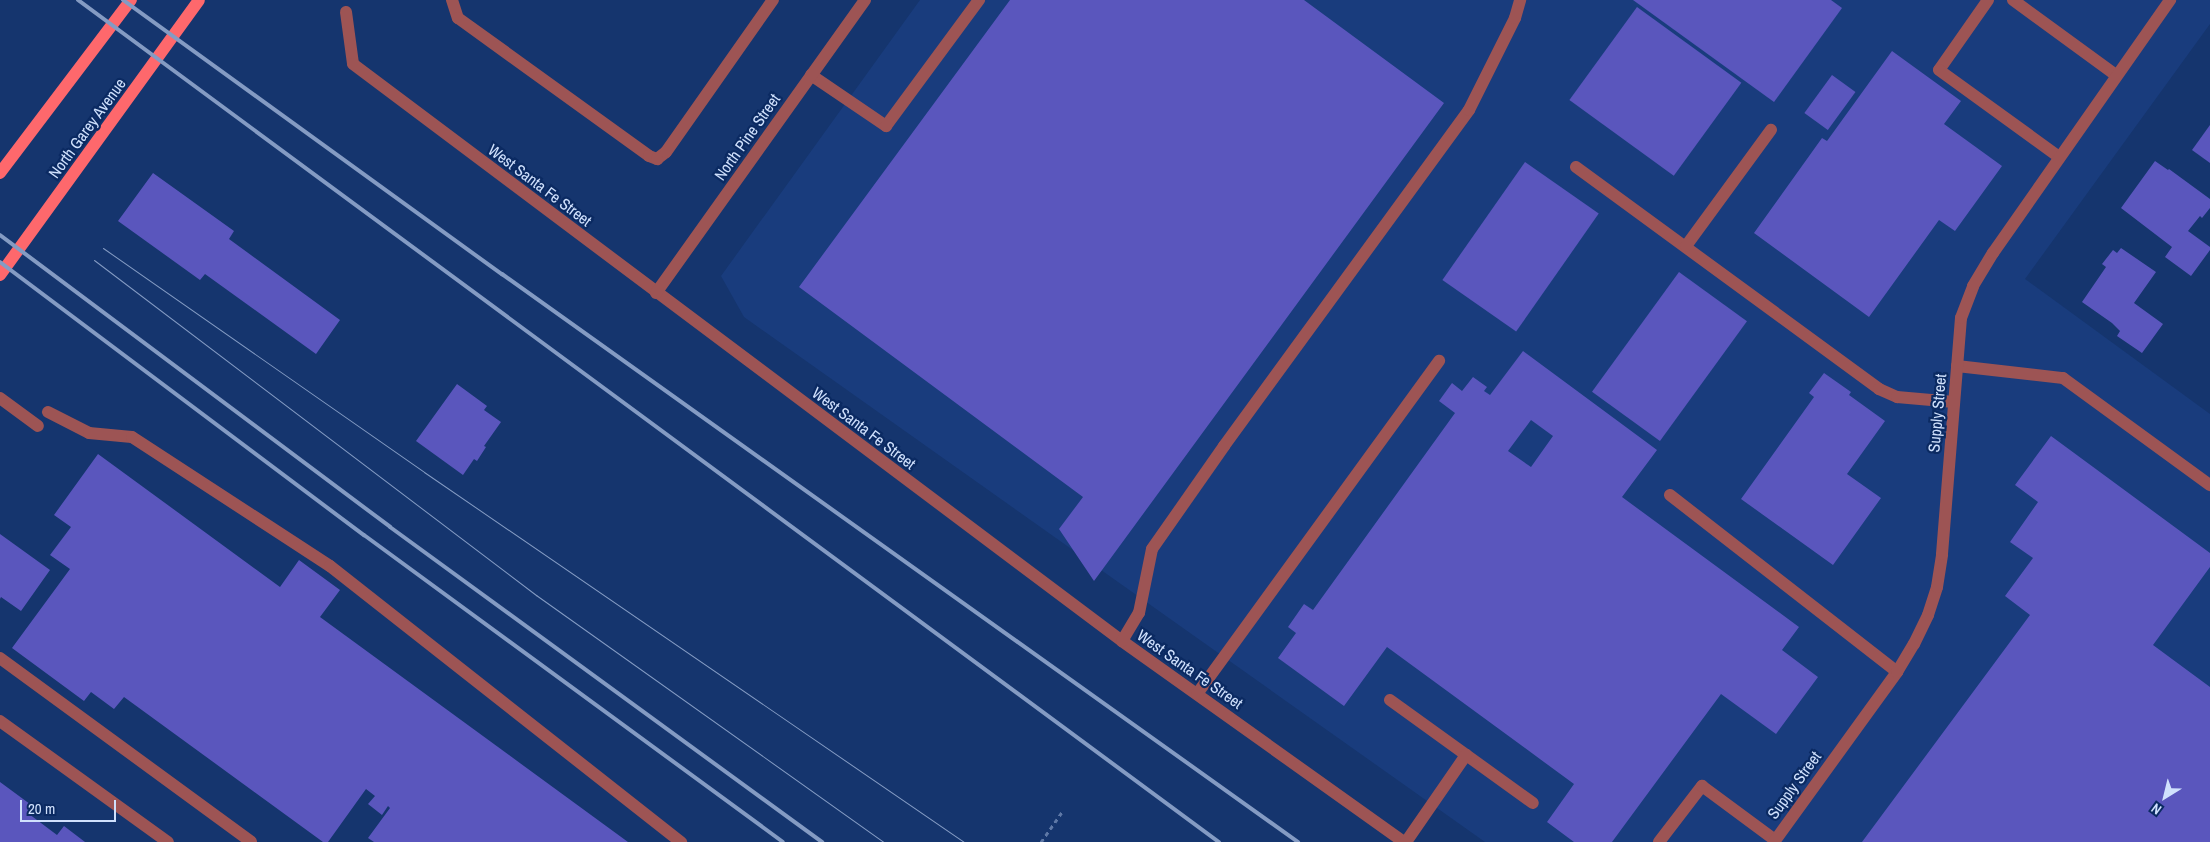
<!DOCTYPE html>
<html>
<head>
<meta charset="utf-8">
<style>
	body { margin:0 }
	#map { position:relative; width:2210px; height:842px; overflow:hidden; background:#15356e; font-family:"Archivo Narrow",sans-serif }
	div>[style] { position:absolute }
	.built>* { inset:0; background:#193c7d }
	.building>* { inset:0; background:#5a56bd; transform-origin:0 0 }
	.path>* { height:3px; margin-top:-1.5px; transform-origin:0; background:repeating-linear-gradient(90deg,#5e78a6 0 4px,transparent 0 8px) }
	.minor>* { height:12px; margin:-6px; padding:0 6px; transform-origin:6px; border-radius:6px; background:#9d5454 }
	.major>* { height:12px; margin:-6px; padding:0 6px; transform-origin:6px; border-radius:6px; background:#fe686c }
	.tram>* { height:1px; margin:-0.5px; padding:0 0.5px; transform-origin:0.5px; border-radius:0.5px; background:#849bc3 }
	.rail>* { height:4px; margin:-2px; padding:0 2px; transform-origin:2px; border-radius:2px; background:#849bc3 }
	span { translate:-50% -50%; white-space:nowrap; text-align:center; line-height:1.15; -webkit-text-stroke:4.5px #0b2a62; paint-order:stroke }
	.street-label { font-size:16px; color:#d0e1fd }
	.north { position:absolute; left:2140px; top:772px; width:50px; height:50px; -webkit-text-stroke:4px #0b2a62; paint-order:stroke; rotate:216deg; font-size:14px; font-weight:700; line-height:20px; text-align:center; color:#d0e1fd }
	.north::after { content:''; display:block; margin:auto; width:18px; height:22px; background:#d0e1fd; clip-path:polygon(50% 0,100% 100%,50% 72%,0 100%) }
	.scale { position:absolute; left:20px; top:800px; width:96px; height:22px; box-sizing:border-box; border:2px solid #d0e1fd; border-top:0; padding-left:6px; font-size:15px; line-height:18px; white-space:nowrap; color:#d0e1fd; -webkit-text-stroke:4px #0b2a62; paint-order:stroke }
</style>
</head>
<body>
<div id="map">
	<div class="built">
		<div style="clip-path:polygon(920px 0,2210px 0,2210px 24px,2025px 279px,2210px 414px,2210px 842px,1485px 842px,744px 317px,721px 276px)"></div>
	</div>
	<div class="building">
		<div style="clip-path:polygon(1010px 0,1304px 0,1444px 103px,1094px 581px,1059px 529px,1083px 497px,799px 287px)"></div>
		<div style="clip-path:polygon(1633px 0,1831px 0,1842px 8px,1774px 102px)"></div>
		<div style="left:1637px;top:7px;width:129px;height:115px;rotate:36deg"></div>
		<div style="clip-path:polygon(1892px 51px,1961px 101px,1944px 124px,2002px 166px,1955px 231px,1939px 220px,1869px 317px,1754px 233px,1822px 138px,1827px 141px)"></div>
		<div style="left:1832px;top:75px;width:29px;height:47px;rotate:36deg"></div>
		<div style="clip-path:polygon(2210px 125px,2210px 163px,2192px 150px)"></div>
		<div style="clip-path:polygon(2155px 161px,2168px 170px,2169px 169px,2210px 199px,2210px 208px,2202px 218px,2200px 216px,2188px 231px,2210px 247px,2210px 250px,2191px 276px,2165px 257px,2172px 247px,2121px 208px)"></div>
		<div style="left:1525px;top:162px;width:90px;height:144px;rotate:35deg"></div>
		<div style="clip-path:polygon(153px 173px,234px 231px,229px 239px,340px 320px,316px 354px,205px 274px,200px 280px,118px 221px)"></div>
		<div style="clip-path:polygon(2121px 248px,2156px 272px,2134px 303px,2163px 324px,2142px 353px,2117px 336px,2120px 331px,2112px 323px,2082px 302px,2106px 267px,2102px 264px,2113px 250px,2117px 253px)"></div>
		<div style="left:1679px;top:272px;width:84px;height:148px;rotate:36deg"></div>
		<div style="clip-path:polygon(evenodd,1523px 351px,1657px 450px,1622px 497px,1799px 627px,1782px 650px,1818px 677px,1776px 734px,1721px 694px,1612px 842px,1574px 842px,1547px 822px,1574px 784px,1387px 647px,1344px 706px,1278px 658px,1296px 633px,1288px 627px,1304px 604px,1313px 610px,1455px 413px,1439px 401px,1452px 383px,1462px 391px,1473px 377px,1487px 387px,1484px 391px,1490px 395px,1523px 351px,1531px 420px,1553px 436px,1531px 467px,1508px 451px,1531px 420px)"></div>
		<div style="clip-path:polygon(1824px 373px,1851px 392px,1849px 395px,1885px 421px,1847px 474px,1881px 498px,1833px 565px,1741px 499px,1814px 397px,1809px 393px)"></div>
		<div style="clip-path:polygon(457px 384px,487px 406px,484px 410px,501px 422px,484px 446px,486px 447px,477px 461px,474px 459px,463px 475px,416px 441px)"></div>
		<div style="clip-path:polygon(2051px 436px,2210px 553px,2210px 567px,2153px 645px,2210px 687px,2210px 842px,1862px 842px,2030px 615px,2005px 596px,2033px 558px,2010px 542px,2038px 502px,2015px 485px)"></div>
		<div style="clip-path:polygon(98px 454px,280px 587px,299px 560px,340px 590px,320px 617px,628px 842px,374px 842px,368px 838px,390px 808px,388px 806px,382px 815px,368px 804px,375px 796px,366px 789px,328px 842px,323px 842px,124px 697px,114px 709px,91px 692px,84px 701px,12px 648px,70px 569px,50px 555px,71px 527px,54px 515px)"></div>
		<div style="clip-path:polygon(0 534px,50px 570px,21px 611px,1px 597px,0 599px)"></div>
		<div style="clip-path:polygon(0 782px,34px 807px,29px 814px,57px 835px,64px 826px,85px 842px,0 842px)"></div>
	</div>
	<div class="path">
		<div style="left:1041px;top:842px;width:38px;rotate:-55deg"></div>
	</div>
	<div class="minor">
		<div style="left:452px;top:0;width:19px;rotate:72deg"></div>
		<div style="left:458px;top:18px;width:236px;rotate:35.8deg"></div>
		<div style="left:649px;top:156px;width:9px;rotate:21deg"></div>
		<div style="left:657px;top:159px;width:11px;rotate:-38deg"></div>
		<div style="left:666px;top:152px;width:186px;rotate:-54.9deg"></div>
		<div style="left:1988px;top:0;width:85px;rotate:125deg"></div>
		<div style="left:1939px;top:70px;width:148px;rotate:35.9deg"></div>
		<div style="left:2013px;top:0;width:127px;rotate:36.1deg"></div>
		<div style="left:346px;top:12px;width:52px;rotate:82.3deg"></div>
		<div style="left:353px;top:64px;width:961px;rotate:36.88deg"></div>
		<div style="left:1122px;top:641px;width:346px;rotate:35.5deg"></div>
		<div style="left:811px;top:75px;width:91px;rotate:34.2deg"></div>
		<div style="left:886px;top:126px;width:157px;rotate:-53.6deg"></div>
		<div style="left:1576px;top:167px;width:376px;rotate:36.2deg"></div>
		<div style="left:1879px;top:389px;width:20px;rotate:24deg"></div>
		<div style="left:1897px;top:397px;width:57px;rotate:5deg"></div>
		<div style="left:1686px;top:246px;width:144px;rotate:-53.8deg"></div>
		<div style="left:656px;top:293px;width:360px;rotate:-54.5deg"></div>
		<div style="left:1957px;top:366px;width:107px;rotate:6.5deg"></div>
		<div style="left:2063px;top:378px;width:182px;rotate:36.1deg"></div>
		<div style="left:0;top:398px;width:47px;rotate:36.4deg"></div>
		<div style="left:48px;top:412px;width:46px;rotate:27.1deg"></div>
		<div style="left:89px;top:433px;width:43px;rotate:5.3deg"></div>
		<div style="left:132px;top:437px;width:236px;rotate:33.1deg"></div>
		<div style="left:330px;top:566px;width:447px;rotate:38.2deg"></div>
		<div style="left:1670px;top:495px;width:288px;rotate:37.9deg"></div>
		<div style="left:1122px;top:641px;width:33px;rotate:-59deg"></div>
		<div style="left:1139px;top:613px;width:65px;rotate:-78.5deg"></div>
		<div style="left:1152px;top:549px;width:126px;rotate:-55deg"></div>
		<div style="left:1224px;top:446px;width:416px;rotate:-53.9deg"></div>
		<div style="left:1469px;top:110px;width:103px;rotate:-63.4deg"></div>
		<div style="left:1515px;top:18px;width:19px;rotate:-74deg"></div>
		<div style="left:0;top:658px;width:311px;rotate:36.2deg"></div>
		<div style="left:1197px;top:694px;width:412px;rotate:-54deg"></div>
		<div style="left:1390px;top:700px;width:176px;rotate:35.8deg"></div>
		<div style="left:0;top:721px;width:207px;rotate:35.8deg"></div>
		<div style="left:1406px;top:842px;width:106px;rotate:-55.4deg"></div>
		<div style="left:1659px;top:842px;width:71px;rotate:-52.5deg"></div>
		<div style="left:1702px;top:786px;width:91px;rotate:36.5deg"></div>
		<div style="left:1774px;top:842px;width:210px;rotate:-54.1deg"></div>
		<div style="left:1897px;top:672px;width:33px;rotate:-59deg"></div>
		<div style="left:1914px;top:644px;width:32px;rotate:-64deg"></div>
		<div style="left:1928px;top:615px;width:29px;rotate:-72deg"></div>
		<div style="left:1937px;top:587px;width:33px;rotate:-81deg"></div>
		<div style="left:1942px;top:554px;width:237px;rotate:-85.4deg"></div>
		<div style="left:1961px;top:318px;width:34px;rotate:-69deg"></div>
		<div style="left:1973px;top:286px;width:39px;rotate:-59deg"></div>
		<div style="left:1993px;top:253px;width:309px;rotate:-55deg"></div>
	</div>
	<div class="major">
		<div style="left:0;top:173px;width:217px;rotate:-52.9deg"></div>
		<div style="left:0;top:275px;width:339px;rotate:-54.1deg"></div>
	</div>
	<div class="tram">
		<div style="left:103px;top:248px;width:391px;rotate:34.9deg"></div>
		<div style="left:424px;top:472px;width:655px;rotate:34.42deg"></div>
		<div style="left:94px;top:260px;width:555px;rotate:37.16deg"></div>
		<div style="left:536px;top:595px;width:427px;rotate:35.4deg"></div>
	</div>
	<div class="rail">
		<div style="left:78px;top:0;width:1418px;rotate:36.43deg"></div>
		<div style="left:123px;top:0;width:468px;rotate:35.9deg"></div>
		<div style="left:502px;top:274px;width:978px;rotate:35.51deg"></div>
		<div style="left:0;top:235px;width:487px;rotate:36.8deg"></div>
		<div style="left:390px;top:527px;width:535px;rotate:36.1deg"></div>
		<div style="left:0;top:262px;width:455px;rotate:36.9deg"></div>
		<div style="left:364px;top:535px;width:519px;rotate:36.23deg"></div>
	</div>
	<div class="street-label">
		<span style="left:87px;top:128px;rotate:-54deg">North Garey Avenue</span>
		<span style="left:747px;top:137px;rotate:-55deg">North Pine Street</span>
		<span style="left:540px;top:185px;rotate:37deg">West Santa Fe Street</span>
		<span style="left:1937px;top:413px;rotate:-85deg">Supply Street</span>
		<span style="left:864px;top:428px;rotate:37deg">West Santa Fe Street</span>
		<span style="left:1190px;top:669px;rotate:35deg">West Santa Fe Street</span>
		<span style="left:1794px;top:785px;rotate:-54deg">Supply Street</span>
	</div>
	<div class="north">N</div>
	<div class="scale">20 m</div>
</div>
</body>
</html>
